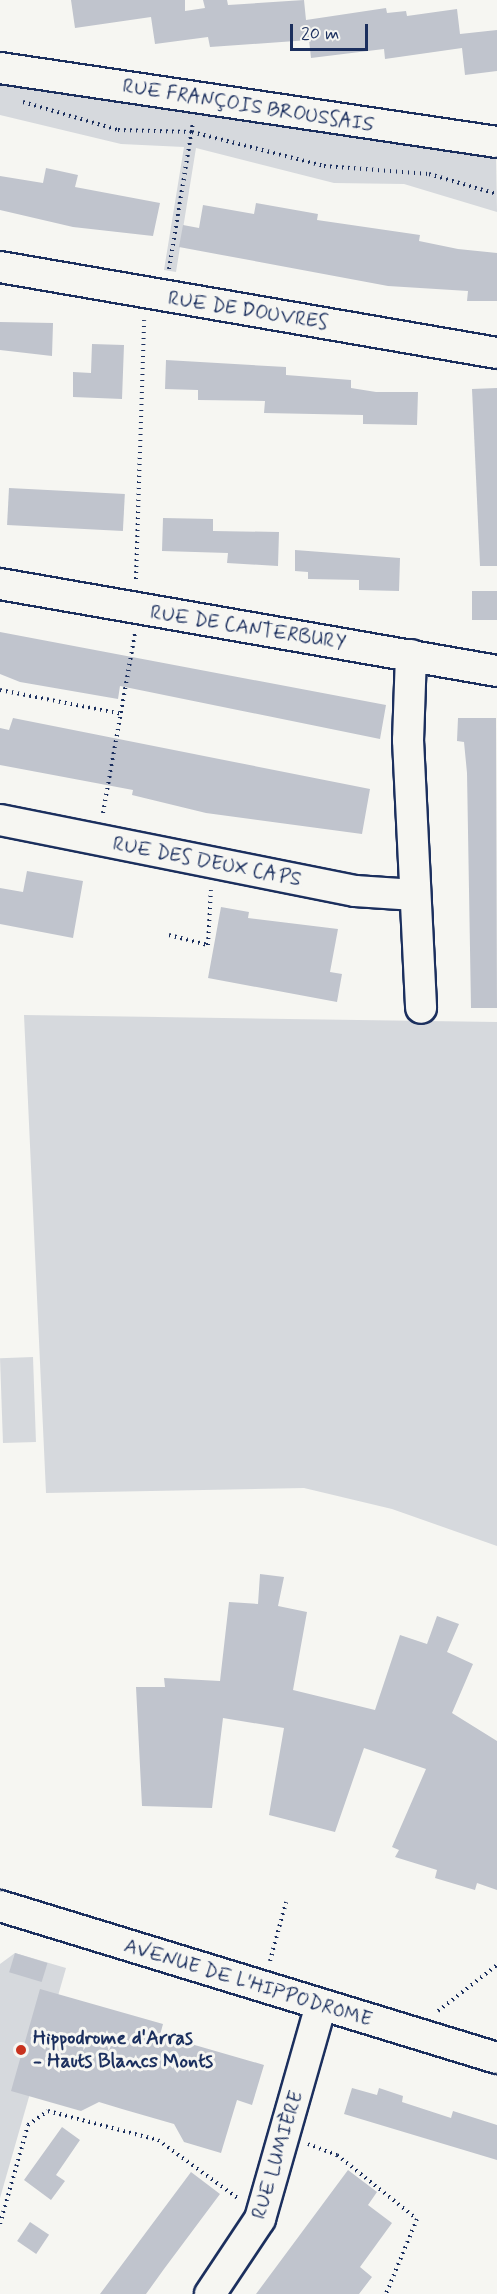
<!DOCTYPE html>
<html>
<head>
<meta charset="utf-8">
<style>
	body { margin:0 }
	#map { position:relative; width:497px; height:2294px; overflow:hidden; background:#f6f6f2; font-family:Mynerve,sans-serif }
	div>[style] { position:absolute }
	.green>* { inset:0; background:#d6d9dd; transform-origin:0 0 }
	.building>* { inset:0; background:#c0c4cd; transform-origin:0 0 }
	.path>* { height:4px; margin-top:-2px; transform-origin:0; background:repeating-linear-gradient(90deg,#1b2f5e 0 1.5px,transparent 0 6px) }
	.roads { filter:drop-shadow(2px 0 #1b2f5e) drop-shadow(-2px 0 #1b2f5e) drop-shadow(0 2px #1b2f5e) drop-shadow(0 -2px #1b2f5e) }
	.minor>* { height:30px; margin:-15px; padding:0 15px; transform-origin:15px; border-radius:15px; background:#f6f6f2 }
	.dots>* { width:16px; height:16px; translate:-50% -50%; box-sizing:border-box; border:3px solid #f6f6f2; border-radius:50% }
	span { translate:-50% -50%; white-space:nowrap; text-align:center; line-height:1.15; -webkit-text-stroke:6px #f6f6f2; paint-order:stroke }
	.street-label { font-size:20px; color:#1b2f5e }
	.poi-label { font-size:20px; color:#1b2f5e; font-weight:700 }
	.left { translate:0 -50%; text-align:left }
	.scale { position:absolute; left:290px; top:24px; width:78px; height:27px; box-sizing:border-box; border:3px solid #1b2f5e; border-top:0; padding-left:8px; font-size:18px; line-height:21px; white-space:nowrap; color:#1b2f5e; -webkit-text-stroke:4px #f6f6f2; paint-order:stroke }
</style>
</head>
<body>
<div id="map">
	<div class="green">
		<div style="clip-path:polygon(0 81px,496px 155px,497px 212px,404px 184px,334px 183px,196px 148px,176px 272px,164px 270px,184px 147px,121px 144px,0 115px)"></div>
		<div style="clip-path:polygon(24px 1015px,497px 1022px,497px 1546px,392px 1509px,304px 1488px,46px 1493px)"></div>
		<div style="left:33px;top:1357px;width:85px;height:33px;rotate:88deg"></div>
		<div style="clip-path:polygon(15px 1953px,66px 1968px,0 2198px,0 1964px)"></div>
	</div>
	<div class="building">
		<div style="clip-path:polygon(71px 0,185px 0,185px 11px,205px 8px,203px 0,227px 0,228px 5px,304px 0,306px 20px,386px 8px,387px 13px,406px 11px,407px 16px,457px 9px,460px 34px,497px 30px,497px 71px,465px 75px,462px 48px,385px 59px,384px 49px,311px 58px,309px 40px,210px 47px,208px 37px,155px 44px,151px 17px,75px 28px)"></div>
		<div style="clip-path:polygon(46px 168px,78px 175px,75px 187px,160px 203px,153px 236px,73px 227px,0 210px,0 176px,43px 183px)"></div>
		<div style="clip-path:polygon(256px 203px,318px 214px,317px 220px,420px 235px,419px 241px,458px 249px,497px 253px,497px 301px,467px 301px,468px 291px,388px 286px,179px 247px,183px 225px,199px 228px,203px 205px,254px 214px)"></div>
		<div style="clip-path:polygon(0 322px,53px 323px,52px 356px,0 350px)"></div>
		<div style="clip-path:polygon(92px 344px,124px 345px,122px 399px,73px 397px,73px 372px,91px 373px)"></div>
		<div style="clip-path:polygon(166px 360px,286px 367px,286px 375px,351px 380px,351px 388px,376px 392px,418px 392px,417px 425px,363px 424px,363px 415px,264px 413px,265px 401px,198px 400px,198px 390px,165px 389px)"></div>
		<div style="clip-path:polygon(497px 388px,497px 566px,480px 566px,472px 389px)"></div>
		<div style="left:9px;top:488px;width:116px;height:37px;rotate:3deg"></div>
		<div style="clip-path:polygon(163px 518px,213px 519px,213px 531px,279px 532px,278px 566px,227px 563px,228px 553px,162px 551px)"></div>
		<div style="clip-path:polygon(295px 550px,400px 558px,399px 591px,359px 590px,359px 580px,308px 579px,308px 572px,295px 571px)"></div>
		<div style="left:497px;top:591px;width:29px;height:25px;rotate:90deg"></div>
		<div style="clip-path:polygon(0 632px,386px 705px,380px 739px,120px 686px,118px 699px,20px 682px,0 674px)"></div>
		<div style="clip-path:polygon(13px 718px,370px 789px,362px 834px,206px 813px,132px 795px,133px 790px,0 765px,0 728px,9px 730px)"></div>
		<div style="clip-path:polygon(458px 718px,496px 718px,497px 1008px,471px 1008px,467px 773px,464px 742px,457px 741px)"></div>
		<div style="clip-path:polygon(27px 871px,83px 881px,73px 938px,0 924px,0 888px,23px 892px)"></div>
		<div style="clip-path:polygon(221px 907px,249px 912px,248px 918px,338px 929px,330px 972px,342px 974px,337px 1002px,208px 978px)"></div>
		<div style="clip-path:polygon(260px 1574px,284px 1577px,278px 1606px,307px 1612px,293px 1690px,375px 1710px,400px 1635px,427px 1644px,437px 1616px,459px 1624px,447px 1652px,473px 1664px,452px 1713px,497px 1741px,497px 1890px,477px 1883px,475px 1890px,435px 1878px,437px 1870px,395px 1857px,399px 1850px,392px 1847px,426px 1769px,364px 1748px,335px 1832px,269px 1815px,284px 1728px,223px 1718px,212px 1808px,142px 1806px,136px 1687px,165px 1687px,164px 1678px,220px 1681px,229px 1602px,258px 1604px)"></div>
		<div style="left:15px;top:1953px;width:34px;height:20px;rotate:17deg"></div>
		<div style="clip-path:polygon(40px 1989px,163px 2024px,160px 2035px,264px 2065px,252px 2105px,237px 2100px,221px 2153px,184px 2142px,174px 2124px,122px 2109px,99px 2102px,81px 2111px,11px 2091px)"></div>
		<div style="clip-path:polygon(352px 2088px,377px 2095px,379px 2088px,403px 2096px,402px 2102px,451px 2118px,453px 2111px,497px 2125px,497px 2160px,344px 2114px)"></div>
		<div style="clip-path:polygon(62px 2127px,80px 2140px,56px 2175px,65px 2181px,51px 2200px,24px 2180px)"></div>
		<div style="clip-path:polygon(348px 2170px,377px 2192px,368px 2205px,392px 2223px,360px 2267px,372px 2277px,359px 2294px,256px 2294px)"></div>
		<div style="clip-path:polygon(191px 2172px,220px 2194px,164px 2269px,146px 2294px,100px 2294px)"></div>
		<div style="left:30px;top:2222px;width:23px;height:23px;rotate:34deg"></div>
	</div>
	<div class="path">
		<div style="left:23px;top:102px;width:99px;rotate:16.4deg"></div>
		<div style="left:118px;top:130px;width:74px;rotate:1.5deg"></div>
		<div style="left:192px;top:132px;width:136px;rotate:14.4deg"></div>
		<div style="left:324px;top:166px;width:105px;rotate:4.4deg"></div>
		<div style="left:429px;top:174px;width:71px;rotate:16.4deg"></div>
		<div style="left:169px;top:269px;width:148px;rotate:-80.7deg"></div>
		<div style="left:136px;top:579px;width:259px;rotate:-88.2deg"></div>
		<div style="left:0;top:690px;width:124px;rotate:11.1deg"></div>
		<div style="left:103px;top:813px;width:182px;rotate:-79.9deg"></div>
		<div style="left:169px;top:935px;width:40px;rotate:14.4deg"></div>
		<div style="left:208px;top:945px;width:55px;rotate:-86.9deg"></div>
		<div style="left:270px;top:1961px;width:61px;rotate:-74.8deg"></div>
		<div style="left:438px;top:2011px;width:75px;rotate:-37.9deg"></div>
		<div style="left:308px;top:2144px;width:31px;rotate:21deg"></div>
		<div style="left:337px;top:2155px;width:102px;rotate:38.7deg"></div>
		<div style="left:417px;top:2219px;width:81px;rotate:112.5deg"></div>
		<div style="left:0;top:2224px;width:103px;rotate:-74.2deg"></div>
		<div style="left:28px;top:2125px;width:24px;rotate:-35deg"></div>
		<div style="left:48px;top:2111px;width:114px;rotate:14.8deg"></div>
		<div style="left:158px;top:2140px;width:100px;rotate:36.1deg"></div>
	</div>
	<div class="roads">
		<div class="minor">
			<div style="left:0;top:68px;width:502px;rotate:8.47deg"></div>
			<div style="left:0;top:267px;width:504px;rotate:9.82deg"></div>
			<div style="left:0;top:584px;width:505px;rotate:9.93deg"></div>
			<div style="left:411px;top:655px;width:85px;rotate:92deg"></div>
			<div style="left:408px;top:740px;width:268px;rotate:87.2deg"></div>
			<div style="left:0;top:820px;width:362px;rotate:11.3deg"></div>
			<div style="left:355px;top:891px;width:60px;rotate:3.8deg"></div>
			<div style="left:0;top:1906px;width:520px;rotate:17.01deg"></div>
			<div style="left:210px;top:2294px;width:90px;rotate:-56.3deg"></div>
			<div style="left:260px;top:2219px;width:223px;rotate:-74.1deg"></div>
		</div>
	</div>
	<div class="dots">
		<div style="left:21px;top:2050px;background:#c8321e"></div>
	</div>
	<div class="street-label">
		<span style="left:248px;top:106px;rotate:9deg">RUE FRANÇOIS BROUSSAIS</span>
		<span style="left:248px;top:311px;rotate:9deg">RUE DE DOUVRES</span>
		<span style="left:248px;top:628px;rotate:9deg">RUE DE CANTERBURY</span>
		<span style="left:207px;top:862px;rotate:11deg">RUE DES DEUX CAPS</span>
		<span style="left:248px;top:1983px;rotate:17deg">AVENUE DE L'HIPPODROME</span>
		<span style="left:278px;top:2155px;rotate:-73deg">RUE LUMIÈRE</span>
	</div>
	<div class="poi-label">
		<span class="left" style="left:33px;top:2050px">Hippodrome d'Arras<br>- Hauts Blancs Monts</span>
	</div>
	<div class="scale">20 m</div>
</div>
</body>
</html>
